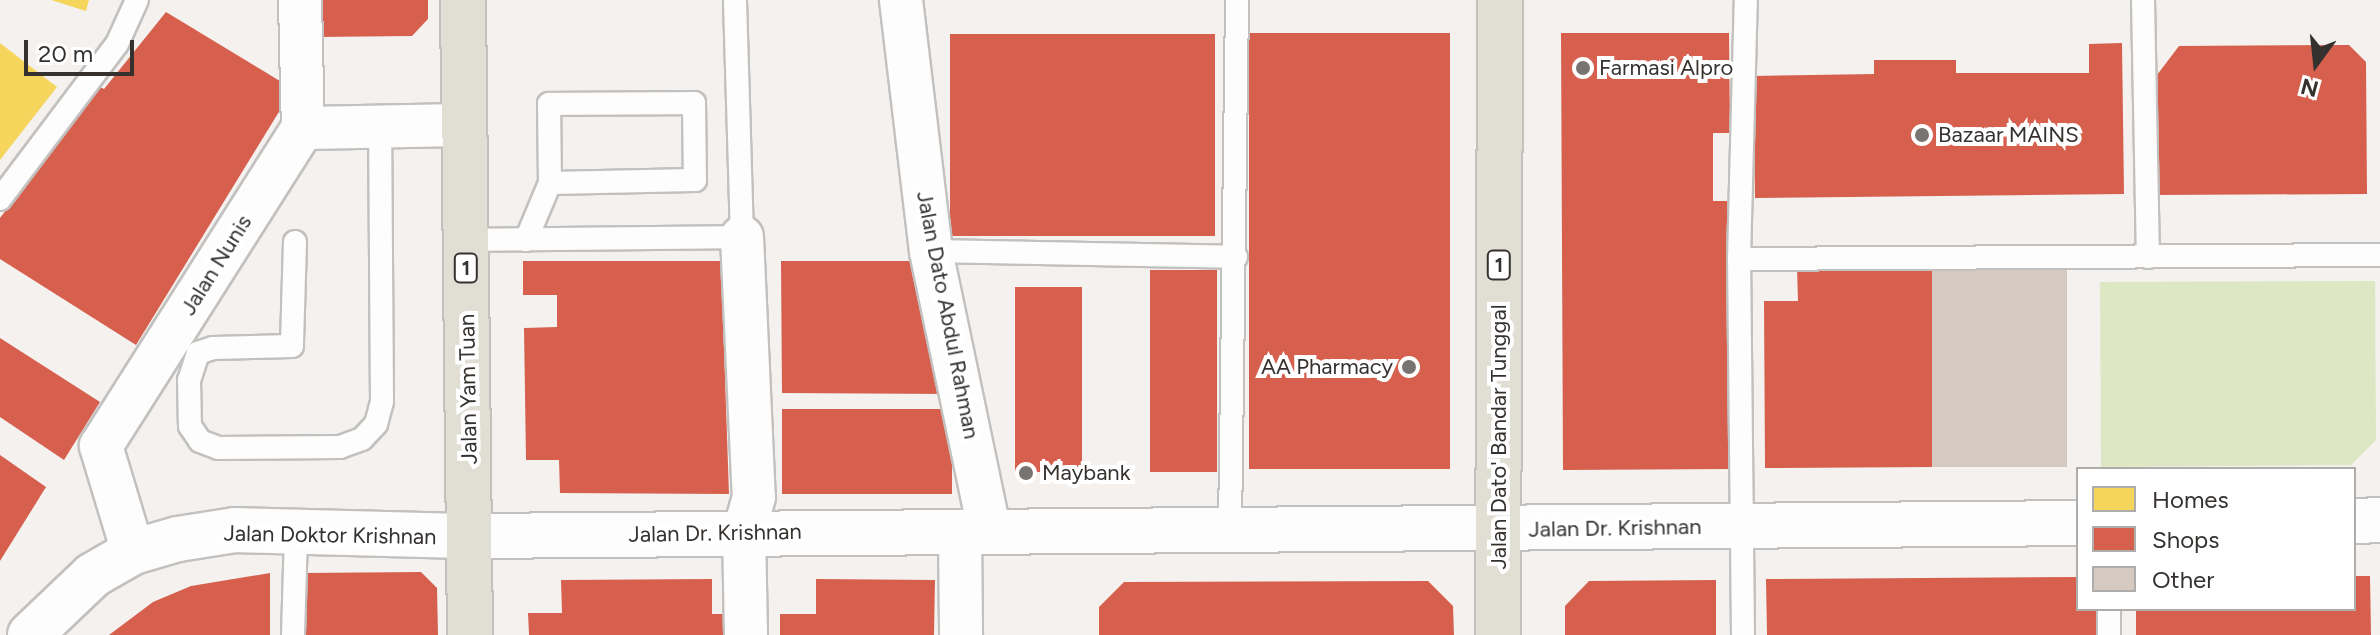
<!DOCTYPE html>
<html>
<head>
<meta charset="utf-8">
<style>
	body { margin:0 }
	#map { position:relative; width:2380px; height:635px; overflow:hidden; background:#f4f1ef; font-family:Figtree,sans-serif }
	div>[style] { position:absolute }
	.green>* { inset:0; background:#dde7c3 }
	.homes>* { inset:0; background:#f6d55c }
	.shops>* { inset:0; background:#d6604d; transform-origin:0 0 }
	.building>* { inset:0; background:#d6cac0; transform-origin:0 0 }
	.roads { filter:drop-shadow(2px 0 #c3c1bf) drop-shadow(-2px 0 #c3c1bf) drop-shadow(0 2px #c3c1bf) drop-shadow(0 -2px #c3c1bf) }
	.service>* { height:22px; margin:-11px; padding:0 11px; transform-origin:11px; border-radius:11px; background:#fdfdfd }
	.minor>* { height:42px; margin:-21px; padding:0 21px; transform-origin:21px; border-radius:21px; background:#fdfdfd }
	.tertiary>* { height:44px; margin:-22px; padding:0 22px; transform-origin:22px; border-radius:22px; background:#fdfdfd }
	.secondary>* { height:44px; margin:-22px; padding:0 22px; transform-origin:22px; border-radius:22px; background:#fdfdfd }
	.trunk>* { height:44px; margin:-22px; padding:0 22px; transform-origin:22px; border-radius:22px; background:#e1ded4 }
	.dots>* { width:22px; height:22px; translate:-50% -50%; box-sizing:border-box; border:4px solid #fff; border-radius:50% }
	span { translate:-50% -50%; white-space:nowrap; text-align:center; line-height:1.15; -webkit-text-stroke:8px #fff; paint-order:stroke }
	.shield-label span { padding:2px 6px; background:#fff; border:2px solid; border-radius:6px; -webkit-text-stroke-width:0 }
	.shield-label { font-size:20px; color:#34312f; font-weight:700 }
	.poi-label { font-size:22px; color:#34312f }
	.left { translate:0 -50%; text-align:left }
	.right { translate:-100% -50%; text-align:right }
	.street-label { font-size:22px; color:#34312f }
	.legend { position:absolute; left:2076px; top:467px; width:280px; height:144px; box-sizing:border-box; background:#fff; border:2px solid #aeadac; margin:0; padding:10px 14px; list-style:none; font-size:24px; color:#34312f }
	.legend li { display:flex; align-items:center; gap:16px; height:40px }
	.legend b { width:40px; border:2px solid #aeadac }
	.north { position:absolute; left:2276px; top:24px; width:80px; height:80px; -webkit-text-stroke:6px #fff; paint-order:stroke; rotate:195deg; font-size:22px; font-weight:700; line-height:32px; text-align:center; color:#34312f }
	.north::after { content:''; display:block; margin:auto; width:28px; height:36px; background:#34312f; clip-path:polygon(50% 0,100% 100%,50% 72%,0 100%) }
	.scale { position:absolute; left:24px; top:40px; width:110px; height:36px; box-sizing:border-box; border:4px solid #34312f; border-top:0; padding-left:10px; font-size:24px; line-height:28px; white-space:nowrap; color:#34312f; -webkit-text-stroke:6px #fff; paint-order:stroke }
</style>
</head>
<body>
<div id="map">
	<div class="green">
		<div style="clip-path:polygon(2375px 281px,2376px 440px,2351px 465px,2101px 467px,2100px 282px)"></div>
	</div>
	<div class="homes">
		<div style="clip-path:polygon(51px 0,89px 0,86px 11px)"></div>
		<div style="clip-path:polygon(0 43px,57px 87px,0 160px)"></div>
	</div>
	<div class="shops">
		<div style="clip-path:polygon(317px 0,428px 0,428px 19px,412px 36px,317px 37px)"></div>
		<div style="clip-path:polygon(166px 12px,293px 89px,136px 345px,0 259px,0 218px,100px 87px,104px 89px)"></div>
		<div style="left:1450px;top:33px;width:436px;height:201px;rotate:90deg"></div>
		<div style="clip-path:polygon(1561px 33px,1729px 33px,1730px 133px,1713px 133px,1713px 201px,1730px 201px,1731px 469px,1563px 470px)"></div>
		<div style="left:1215px;top:34px;width:202px;height:265px;rotate:90deg"></div>
		<div style="clip-path:polygon(2122px 43px,2124px 194px,1755px 198px,1753px 76px,1874px 74px,1874px 60px,1956px 60px,1956px 73px,2089px 73px,2089px 44px)"></div>
		<div style="clip-path:polygon(2349px 45px,2366px 62px,2367px 194px,2155px 195px,2157px 75px,2179px 46px)"></div>
		<div style="clip-path:polygon(523px 261px,721px 261px,729px 494px,560px 493px,559px 460px,526px 460px,524px 328px,557px 327px,557px 295px,523px 295px)"></div>
		<div style="clip-path:polygon(781px 261px,920px 261px,949px 394px,782px 393px)"></div>
		<div style="clip-path:polygon(1932px 266px,1933px 467px,1765px 468px,1764px 301px,1798px 301px,1797px 267px)"></div>
		<div style="left:1150px;top:270px;width:67px;height:202px"></div>
		<div style="left:1082px;top:287px;width:185px;height:67px;rotate:90deg"></div>
		<div style="clip-path:polygon(0 338px,100px 402px,64px 460px,0 417px)"></div>
		<div style="left:782px;top:409px;width:170px;height:85px"></div>
		<div style="clip-path:polygon(0 455px,46px 487px,0 561px)"></div>
		<div style="clip-path:polygon(421px 572px,437px 588px,438px 635px,304px 635px,303px 573px)"></div>
		<div style="clip-path:polygon(270px 573px,270px 635px,109px 635px,153px 602px,191px 586px)"></div>
		<div style="clip-path:polygon(2354px 576px,2370px 576px,2371px 635px,2136px 635px,2136px 609px,2354px 609px)"></div>
		<div style="clip-path:polygon(2078px 577px,2078px 609px,2102px 609px,2102px 635px,1767px 635px,1766px 579px)"></div>
		<div style="clip-path:polygon(712px 579px,712px 614px,728px 614px,728px 635px,529px 635px,528px 613px,562px 613px,561px 580px)"></div>
		<div style="clip-path:polygon(816px 579px,935px 580px,934px 635px,780px 635px,780px 614px,816px 614px)"></div>
		<div style="clip-path:polygon(1716px 580px,1716px 635px,1565px 635px,1565px 606px,1589px 581px)"></div>
		<div style="clip-path:polygon(1428px 581px,1453px 606px,1454px 635px,1099px 635px,1099px 607px,1124px 582px)"></div>
	</div>
	<div class="building">
		<div style="left:2067px;top:265px;width:202px;height:135px;rotate:90deg"></div>
	</div>
	<div class="roads">
		<div class="service">
			<div style="left:2143px;top:0;width:257px;rotate:88.9deg"></div>
			<div style="left:0;top:199px;width:194px;rotate:-53deg"></div>
			<div style="left:117px;top:44px;width:48px;rotate:-65.6deg"></div>
			<div style="left:466px;top:240px;width:276px;rotate:-0.6deg"></div>
			<div style="left:742px;top:237px;width:237px;rotate:-91.7deg"></div>
			<div style="left:526px;top:240px;width:62px;rotate:-67.2deg"></div>
			<div style="left:550px;top:183px;width:79px;rotate:-90.7deg"></div>
			<div style="left:549px;top:104px;width:145px;rotate:-0.4deg"></div>
			<div style="left:694px;top:103px;width:77px;rotate:89.3deg"></div>
			<div style="left:695px;top:180px;width:145px;rotate:178.8deg"></div>
			<div style="left:295px;top:242px;width:104px;rotate:91.7deg"></div>
			<div style="left:292px;top:346px;width:79px;rotate:178.5deg"></div>
			<div style="left:213px;top:348px;width:16px;rotate:162deg"></div>
			<div style="left:198px;top:353px;width:28px;rotate:108deg"></div>
			<div style="left:189px;top:380px;width:46px;rotate:88.8deg"></div>
			<div style="left:190px;top:426px;width:18px;rotate:56deg"></div>
			<div style="left:200px;top:441px;width:19px;rotate:21deg"></div>
			<div style="left:218px;top:448px;width:122px;rotate:-0.5deg"></div>
			<div style="left:340px;top:447px;width:23px;rotate:-20deg"></div>
			<div style="left:362px;top:439px;width:21px;rotate:-47deg"></div>
			<div style="left:376px;top:424px;width:24px;rotate:-75deg"></div>
			<div style="left:382px;top:401px;width:275px;rotate:-90.4deg"></div>
			<div style="left:931px;top:251px;width:305px;rotate:1.1deg"></div>
			<div style="left:1739px;top:259px;width:641px;rotate:-0.36deg"></div>
			<div style="left:1230px;top:529px;width:529px;rotate:-89.24deg"></div>
			<div style="left:2109px;top:609px;width:26px;rotate:90deg"></div>
			<div style="left:293px;top:635px;width:102px;rotate:-88.3deg"></div>
			<div style="left:1743px;top:635px;width:376px;rotate:-90.6deg"></div>
			<div style="left:1739px;top:259px;width:259px;rotate:-88.5deg"></div>
		</div>
		<div class="minor">
			<div style="left:300px;top:0;width:128px;rotate:88.7deg"></div>
			<div style="left:901px;top:0;width:253px;rotate:83.2deg"></div>
			<div style="left:931px;top:251px;width:288px;rotate:78.2deg"></div>
			<div style="left:742px;top:237px;width:260px;rotate:87.4deg"></div>
			<div style="left:754px;top:497px;width:35px;rotate:106deg"></div>
			<div style="left:744px;top:531px;width:104px;rotate:88.9deg"></div>
			<div style="left:960px;top:533px;width:102px;rotate:89.4deg"></div>
			<div style="left:133px;top:552px;width:111px;rotate:-106.8deg"></div>
			<div style="left:101px;top:446px;width:377px;rotate:-57.6deg"></div>
			<div style="left:303px;top:128px;width:162px;rotate:-1.1deg"></div>
		</div>
		<div class="tertiary">
			<div style="left:2354px;top:521px;width:26px;rotate:-2deg"></div>
			<div style="left:470px;top:536px;width:1608px;rotate:-0.46deg"></div>
		</div>
		<div class="secondary">
			<div style="left:30px;top:635px;width:87px;rotate:-43.6deg"></div>
			<div style="left:93px;top:575px;width:46px;rotate:-29.9deg"></div>
			<div style="left:133px;top:552px;width:47px;rotate:-16.1deg"></div>
			<div style="left:178px;top:539px;width:58px;rotate:-9deg"></div>
			<div style="left:235px;top:530px;width:235px;rotate:1.5deg"></div>
		</div>
		<div class="trunk">
			<div style="left:463px;top:0;width:635px;rotate:89.37deg"></div>
			<div style="left:1498px;top:635px;width:635px;rotate:-89.82deg"></div>
		</div>
	</div>
	<div class="dots">
		<div style="left:1583px;top:68px;background:#777472"></div>
		<div style="left:1922px;top:135px;background:#777472"></div>
		<div style="left:1409px;top:367px;background:#777472"></div>
		<div style="left:1026px;top:473px;background:#777472"></div>
	</div>
	<div class="shield-label">
		<span style="left:1499px;top:265px">1</span>
		<span style="left:466px;top:268px">1</span>
	</div>
	<div class="poi-label">
		<span class="left" style="left:1599px;top:68px">Farmasi Alpro</span>
		<span class="left" style="left:1938px;top:135px">Bazaar MAINS</span>
		<span class="right" style="left:1393px;top:367px">AA Pharmacy</span>
		<span class="left" style="left:1042px;top:473px">Maybank</span>
	</div>
	<div class="street-label">
		<span style="left:216px;top:265px;rotate:-58deg">Jalan Nunis</span>
		<span style="left:948px;top:315px;rotate:79deg">Jalan Dato Abdul Rahman</span>
		<span style="left:468px;top:389px;rotate:-91deg">Jalan Yam Tuan</span>
		<span style="left:1499px;top:437px;rotate:-90deg">Jalan Dato' Bandar Tunggal</span>
		<span style="left:1615px;top:528px;rotate:-1deg">Jalan Dr. Krishnan</span>
		<span style="left:715px;top:533px;rotate:-1deg">Jalan Dr. Krishnan</span>
		<span style="left:330px;top:535px;rotate:1deg">Jalan Doktor Krishnan</span>
	</div>
	<ul class="legend">
	<li><b style="height:22px;background:#f6d55c"></b>Homes</li>
	<li><b style="height:22px;background:#d6604d"></b>Shops</li>
	<li><b style="height:22px;background:#d6cac0"></b>Other</li>
	</ul>
	<div class="north">N</div>
	<div class="scale">20 m</div>
</div>
</body>
</html>
